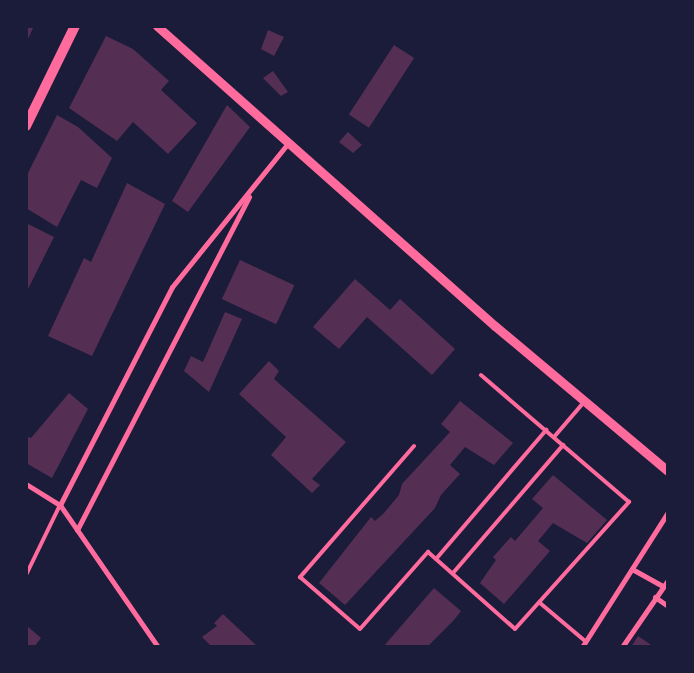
<!DOCTYPE html>
<html>
<head>
<meta charset="utf-8">
<style>
	body { margin:0 }
	#map { position:relative; width:694px; height:673px; overflow:hidden; background:#1b1b3a; font-family:"DejaVu Sans",sans-serif }
	div>[style] { position:absolute }
	.building>* { inset:0; background:#542f53; transform-origin:0 0 }
	.service>* { height:4px; margin:-2px; padding:0 2px; transform-origin:2px; border-radius:2px; background:#ff6b9d }
	.minor>* { height:5px; margin:-2.5px; padding:0 2.5px; transform-origin:2.5px; border-radius:2.5px; background:#ff6b9d }
	.tertiary>* { height:9px; margin:-4.5px; padding:0 4.5px; transform-origin:4.5px; border-radius:4.5px; background:#ff6b9d }
	.secondary>* { height:10px; margin:-5px; padding:0 5px; transform-origin:5px; border-radius:5px; background:#ff6b9d }
	span { translate:-50% -50%; white-space:nowrap; text-align:center; line-height:1.15; -webkit-text-stroke:4.5px #1b1b3a; paint-order:stroke }
	.frame { position:absolute; inset:0; border:28px solid #1b1b3a; pointer-events:none }
</style>
</head>
<body>
<div id="map">
	<div class="building">
		<div style="clip-path:polygon(26px 26px,34px 26px,26px 43px)"></div>
		<div style="clip-path:polygon(268px 30px,284px 37px,274px 56px,261px 49px)"></div>
		<div style="clip-path:polygon(106px 36px,133px 49px,169px 81px,161px 90px,197px 123px,168px 154px,133px 122px,117px 141px,69px 108px)"></div>
		<div style="left:394px;top:45px;width:24px;height:83px;rotate:33deg"></div>
		<div style="clip-path:polygon(273px 71px,288px 92px,281px 96px,263px 78px)"></div>
		<div style="clip-path:polygon(227px 105px,250px 127px,188px 212px,172px 201px)"></div>
		<div style="clip-path:polygon(57px 115px,78px 127px,112px 158px,97px 188px,81px 180px,57px 227px,26px 208px,26px 177px)"></div>
		<div style="clip-path:polygon(348px 132px,362px 145px,353px 153px,339px 142px)"></div>
		<div style="clip-path:polygon(127px 183px,165px 204px,92px 356px,48px 336px,84px 258px,91px 262px)"></div>
		<div style="clip-path:polygon(26px 223px,54px 237px,26px 293px)"></div>
		<div style="left:240px;top:260px;width:60px;height:43px;rotate:25deg"></div>
		<div style="clip-path:polygon(355px 279px,390px 310px,400px 299px,455px 349px,432px 375px,367px 317px,339px 349px,313px 327px)"></div>
		<div style="clip-path:polygon(225px 312px,242px 319px,209px 392px,184px 371px,191px 356px,203px 362px)"></div>
		<div style="clip-path:polygon(269px 361px,279px 371px,274px 379px,346px 442px,312px 479px,320px 485px,312px 493px,271px 455px,286px 437px,239px 394px)"></div>
		<div style="clip-path:polygon(69px 393px,88px 409px,52px 478px,26px 463px,26px 436px,31px 438px)"></div>
		<div style="clip-path:polygon(460px 401px,513px 443px,494px 465px,465px 447px,450px 465px,460px 474px,441px 495px,435px 508px,345px 605px,319px 583px,371px 517px,375px 521px,384px 513px,399px 495px,402px 484px,450px 432px,441px 424px)"></div>
		<div style="clip-path:polygon(553px 475px,607px 520px,587px 543px,553px 523px,538px 541px,550px 551px,504px 604px,480px 583px,496px 560px,493px 557px,511px 537px,515px 541px,543px 508px,532px 499px)"></div>
		<div style="clip-path:polygon(434px 588px,461px 611px,454px 620px,427px 647px,383px 647px)"></div>
		<div style="clip-path:polygon(223px 614px,258px 647px,212px 647px,202px 637px,217px 626px,214px 623px)"></div>
		<div style="clip-path:polygon(26px 625px,41px 638px,34px 647px,26px 647px)"></div>
		<div style="clip-path:polygon(638px 636px,654px 647px,631px 647px)"></div>
	</div>
	<div class="service">
		<div style="left:554px;top:437px;width:46px;rotate:-49.4deg"></div>
		<div style="left:414px;top:446px;width:174px;rotate:131deg"></div>
		<div style="left:300px;top:577px;width:79px;rotate:40.9deg"></div>
		<div style="left:360px;top:629px;width:103px;rotate:-48.6deg"></div>
		<div style="left:428px;top:552px;width:116px;rotate:41.5deg"></div>
		<div style="left:515px;top:629px;width:171px;rotate:-48.1deg"></div>
		<div style="left:629px;top:502px;width:195px;rotate:-139.4deg"></div>
		<div style="left:436px;top:559px;width:170px;rotate:-49.5deg"></div>
		<div style="left:453px;top:573px;width:169px;rotate:-49.3deg"></div>
		<div style="left:26px;top:575px;width:78px;rotate:-64.1deg"></div>
		<div style="left:540px;top:603px;width:59px;rotate:40.2deg"></div>
	</div>
	<div class="minor">
		<div style="left:26px;top:484px;width:40px;rotate:32deg"></div>
		<div style="left:60px;top:505px;width:173px;rotate:55.4deg"></div>
		<div style="left:60px;top:505px;width:245px;rotate:-62.8deg"></div>
		<div style="left:172px;top:287px;width:186px;rotate:-51.1deg"></div>
		<div style="left:77px;top:530px;width:375px;rotate:-62.7deg"></div>
		<div style="left:632px;top:569px;width:35px;rotate:29deg"></div>
		<div style="left:655px;top:597px;width:16px;rotate:35deg"></div>
		<div style="left:582px;top:647px;width:160px;rotate:-57.5deg"></div>
		<div style="left:622px;top:647px;width:81px;rotate:-55.5deg"></div>
	</div>
	<div class="tertiary">
		<div style="left:157px;top:26px;width:452px;rotate:41.6deg"></div>
		<div style="left:495px;top:326px;width:226px;rotate:40deg"></div>
	</div>
	<div class="secondary">
		<div style="left:26px;top:126px;width:111px;rotate:-63.9deg"></div>
	</div>
	<div class="frame"></div>
</div>
</body>
</html>
